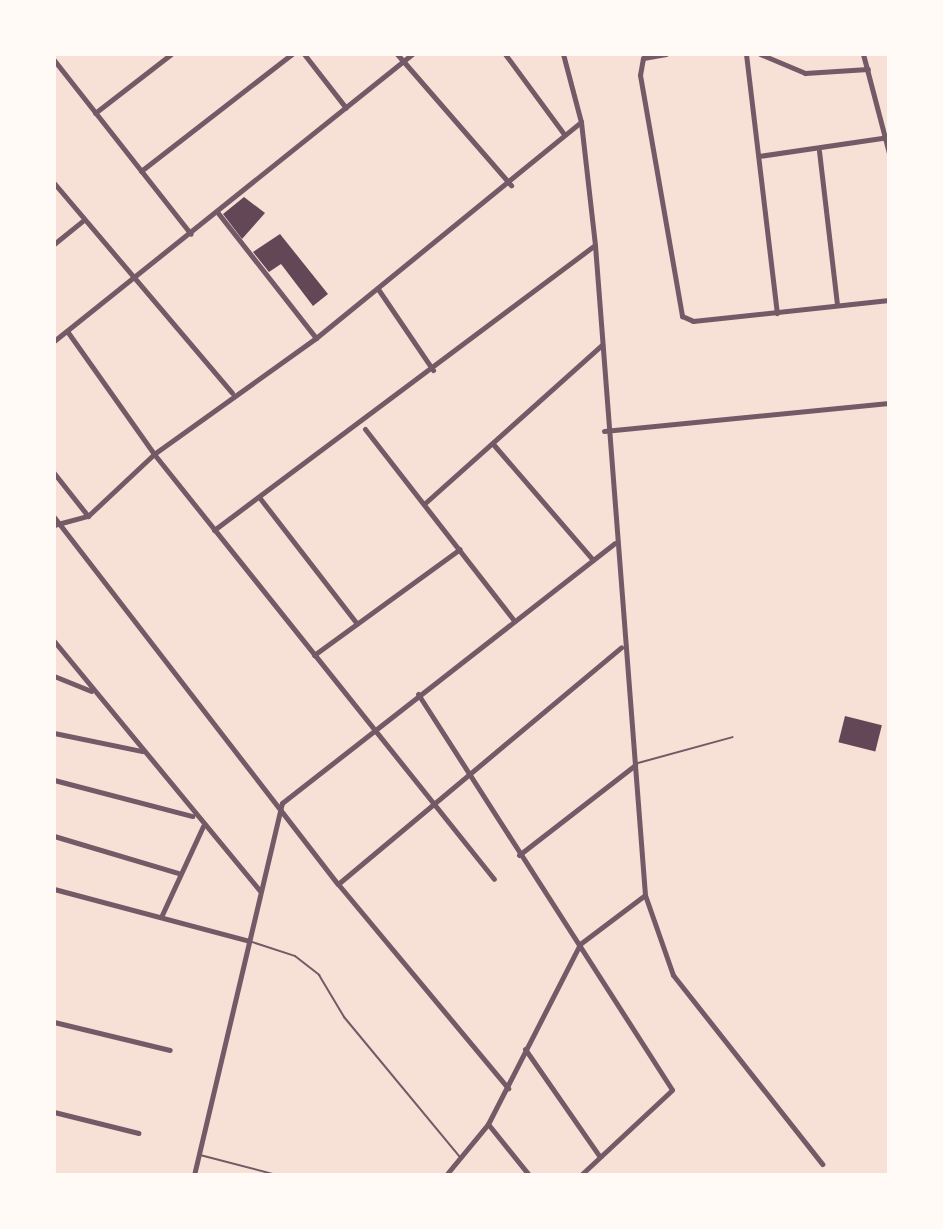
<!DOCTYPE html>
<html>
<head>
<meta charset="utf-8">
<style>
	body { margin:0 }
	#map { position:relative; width:943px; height:1229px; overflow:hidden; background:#f7e1d7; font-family:"Roboto Condensed",sans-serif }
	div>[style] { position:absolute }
	.building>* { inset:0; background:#644757; transform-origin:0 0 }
	.service>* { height:2px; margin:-1px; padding:0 1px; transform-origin:1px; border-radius:1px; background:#755966 }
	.minor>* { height:5px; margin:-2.5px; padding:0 2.5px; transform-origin:2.5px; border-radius:2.5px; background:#755966 }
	span { translate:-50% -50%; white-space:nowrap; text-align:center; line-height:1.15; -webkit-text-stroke:8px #fffaf5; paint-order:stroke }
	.frame { position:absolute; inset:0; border:56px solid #fffaf5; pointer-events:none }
</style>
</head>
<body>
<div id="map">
	<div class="building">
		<div style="clip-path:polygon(244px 197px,265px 213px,242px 239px,223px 214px)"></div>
		<div style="clip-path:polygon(280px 234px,328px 294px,313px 306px,281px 264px,269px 272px,253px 252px)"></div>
		<div style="left:845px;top:716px;width:38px;height:27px;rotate:14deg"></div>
	</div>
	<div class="service">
		<div style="left:638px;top:763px;width:98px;rotate:-15.3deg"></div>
		<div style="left:249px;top:941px;width:48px;rotate:18.1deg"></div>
		<div style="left:295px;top:956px;width:31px;rotate:38deg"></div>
		<div style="left:319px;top:975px;width:49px;rotate:59.2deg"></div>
		<div style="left:344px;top:1017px;width:182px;rotate:50.4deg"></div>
		<div style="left:200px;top:1155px;width:80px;rotate:14.6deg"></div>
	</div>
	<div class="minor">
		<div style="left:304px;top:54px;width:68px;rotate:52.1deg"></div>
		<div style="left:397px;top:54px;width:174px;rotate:49deg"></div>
		<div style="left:505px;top:54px;width:99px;rotate:53.6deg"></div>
		<div style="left:666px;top:54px;width:23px;rotate:170deg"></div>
		<div style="left:643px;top:58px;width:17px;rotate:100deg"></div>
		<div style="left:640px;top:75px;width:245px;rotate:80.1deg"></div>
		<div style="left:682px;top:316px;width:12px;rotate:24deg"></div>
		<div style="left:693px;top:321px;width:197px;rotate:-6.1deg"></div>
		<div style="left:746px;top:54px;width:261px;rotate:83.2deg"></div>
		<div style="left:760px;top:54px;width:49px;rotate:22.9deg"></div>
		<div style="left:805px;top:73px;width:63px;rotate:-3.6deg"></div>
		<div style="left:863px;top:54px;width:102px;rotate:75.3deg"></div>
		<div style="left:54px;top:60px;width:221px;rotate:51.8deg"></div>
		<div style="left:95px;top:113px;width:96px;rotate:-37.8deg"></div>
		<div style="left:819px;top:151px;width:155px;rotate:83.3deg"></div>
		<div style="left:759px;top:156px;width:131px;rotate:-8.3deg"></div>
		<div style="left:141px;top:171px;width:191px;rotate:-37.8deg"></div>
		<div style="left:54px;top:183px;width:275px;rotate:49.7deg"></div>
		<div style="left:218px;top:213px;width:159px;rotate:51.9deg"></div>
		<div style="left:54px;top:244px;width:38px;rotate:-39deg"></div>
		<div style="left:378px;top:289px;width:98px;rotate:55.8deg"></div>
		<div style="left:67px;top:331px;width:151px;rotate:54.7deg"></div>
		<div style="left:154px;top:454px;width:544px;rotate:51.34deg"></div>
		<div style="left:54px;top:341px;width:459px;rotate:-38.7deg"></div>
		<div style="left:365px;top:429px;width:241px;rotate:52.1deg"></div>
		<div style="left:604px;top:431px;width:286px;rotate:-5.6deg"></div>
		<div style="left:493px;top:444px;width:153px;rotate:49.2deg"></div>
		<div style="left:54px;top:473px;width:55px;rotate:51.7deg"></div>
		<div style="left:259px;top:497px;width:160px;rotate:52.3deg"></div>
		<div style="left:424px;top:504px;width:239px;rotate:-41.8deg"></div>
		<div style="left:54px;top:517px;width:464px;rotate:52.3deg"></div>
		<div style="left:338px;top:884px;width:266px;rotate:50.2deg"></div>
		<div style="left:54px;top:525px;width:35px;rotate:-15deg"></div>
		<div style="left:88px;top:516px;width:91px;rotate:-43.2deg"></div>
		<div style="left:154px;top:454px;width:199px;rotate:-35.6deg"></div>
		<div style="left:316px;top:338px;width:342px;rotate:-39.2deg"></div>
		<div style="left:214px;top:530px;width:474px;rotate:-36.8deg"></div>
		<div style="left:54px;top:641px;width:324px;rotate:50.5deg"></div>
		<div style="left:314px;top:655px;width:180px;rotate:-36deg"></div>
		<div style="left:54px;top:676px;width:40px;rotate:22deg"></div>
		<div style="left:418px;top:694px;width:470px;rotate:57.3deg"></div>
		<div style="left:672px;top:1090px;width:125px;rotate:137deg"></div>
		<div style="left:54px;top:733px;width:90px;rotate:11.6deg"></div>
		<div style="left:54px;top:780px;width:143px;rotate:14.6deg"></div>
		<div style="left:54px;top:836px;width:129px;rotate:16.6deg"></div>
		<div style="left:519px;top:855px;width:147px;rotate:-37.8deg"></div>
		<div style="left:338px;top:884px;width:369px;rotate:-39.9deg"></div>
		<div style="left:54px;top:889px;width:199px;rotate:14.9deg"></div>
		<div style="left:645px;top:895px;width:85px;rotate:70.7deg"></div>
		<div style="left:673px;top:975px;width:241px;rotate:51.7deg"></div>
		<div style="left:161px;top:917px;width:100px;rotate:-65.2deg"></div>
		<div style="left:54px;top:1022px;width:119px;rotate:13.6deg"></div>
		<div style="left:525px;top:1049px;width:131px;rotate:55.2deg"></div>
		<div style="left:54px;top:1112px;width:87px;rotate:14deg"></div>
		<div style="left:488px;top:1124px;width:65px;rotate:51.2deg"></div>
		<div style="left:194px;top:1175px;width:382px;rotate:-76.7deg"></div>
		<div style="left:282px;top:803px;width:422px;rotate:-38deg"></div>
		<div style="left:446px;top:1175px;width:66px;rotate:-50.5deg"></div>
		<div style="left:488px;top:1124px;width:202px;rotate:-62.9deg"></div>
		<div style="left:580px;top:944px;width:81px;rotate:-37deg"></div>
		<div style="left:645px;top:895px;width:652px;rotate:-94.4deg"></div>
		<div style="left:595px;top:245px;width:124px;rotate:-96.5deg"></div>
		<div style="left:581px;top:122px;width:70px;rotate:-104.8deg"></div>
	</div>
	<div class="frame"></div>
</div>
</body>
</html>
